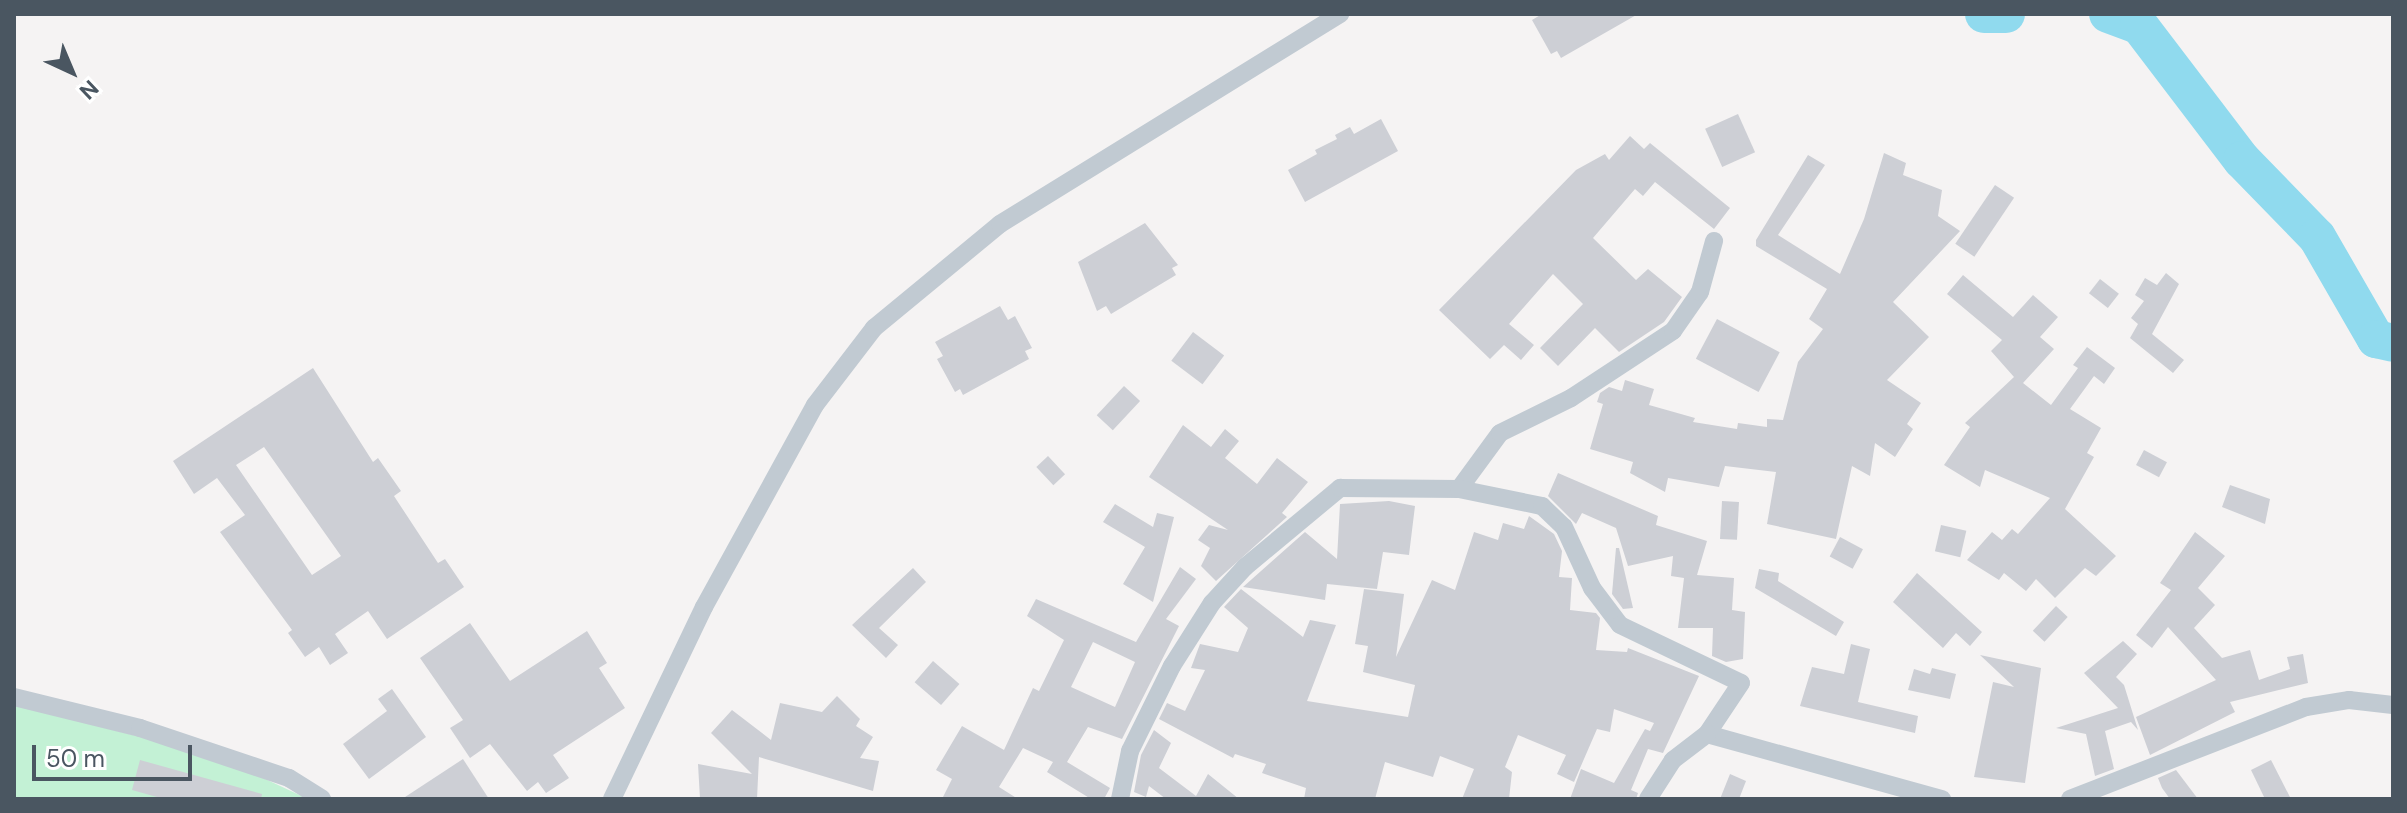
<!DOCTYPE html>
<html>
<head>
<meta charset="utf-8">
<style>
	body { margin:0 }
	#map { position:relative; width:2407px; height:813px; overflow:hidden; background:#f5f3f3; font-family:"DM Sans",sans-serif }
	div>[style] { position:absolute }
	.green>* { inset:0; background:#c3f1d5 }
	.river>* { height:38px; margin:-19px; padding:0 19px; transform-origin:19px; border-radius:19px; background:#90daee }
	.building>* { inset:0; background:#cdcfd5; transform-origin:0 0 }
	.minor>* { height:18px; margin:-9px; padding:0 9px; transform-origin:9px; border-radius:9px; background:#c1cad2 }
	span { translate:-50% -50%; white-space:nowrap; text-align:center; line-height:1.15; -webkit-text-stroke:6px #fff; paint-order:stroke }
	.frame { position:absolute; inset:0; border:16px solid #4a5661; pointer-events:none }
	.north { position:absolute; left:32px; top:32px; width:80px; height:80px; -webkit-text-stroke:6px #fff; paint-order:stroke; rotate:136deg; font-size:22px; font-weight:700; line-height:32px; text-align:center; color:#4a5661 }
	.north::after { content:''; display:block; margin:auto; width:28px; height:36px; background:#4a5661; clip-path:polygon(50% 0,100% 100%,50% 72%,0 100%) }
	.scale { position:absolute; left:32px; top:745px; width:160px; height:36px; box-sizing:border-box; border:4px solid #4a5661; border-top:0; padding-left:10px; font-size:24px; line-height:28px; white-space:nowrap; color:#4a5661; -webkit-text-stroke:6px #fff; paint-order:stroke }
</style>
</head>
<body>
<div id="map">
	<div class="green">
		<div style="clip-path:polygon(14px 705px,153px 740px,261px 777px,308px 799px,14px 799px)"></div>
	</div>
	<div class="river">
		<div style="left:1984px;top:14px;width:22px"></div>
		<div style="left:2108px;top:14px;width:33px;rotate:20deg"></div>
		<div style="left:2139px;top:25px;width:170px;rotate:52.7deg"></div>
		<div style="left:2242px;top:160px;width:107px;rotate:45.8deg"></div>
		<div style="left:2317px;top:237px;width:118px;rotate:60deg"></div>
		<div style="left:2376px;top:339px;width:17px;rotate:13deg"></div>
	</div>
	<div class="building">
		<div style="clip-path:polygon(1542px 14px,1638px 14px,1561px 58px,1557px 51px,1551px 54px,1532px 20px)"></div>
		<div style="left:1738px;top:114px;width:42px;height:36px;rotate:66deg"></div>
		<div style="clip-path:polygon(1381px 119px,1398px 151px,1305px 202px,1288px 170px,1317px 154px,1315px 150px,1337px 139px,1335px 135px,1350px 127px,1354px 134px)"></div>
		<div style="clip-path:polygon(1630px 136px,1644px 149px,1650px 143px,1730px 208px,1714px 229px,1655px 182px,1643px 196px,1635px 189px,1593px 238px,1636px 280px,1648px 269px,1682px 297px,1664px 322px,1619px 352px,1595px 328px,1558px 366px,1540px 348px,1583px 304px,1553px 274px,1509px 324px,1534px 345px,1521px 360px,1504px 345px,1490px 359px,1439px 310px,1576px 170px,1605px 154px,1609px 160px)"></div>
		<div style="clip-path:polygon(1884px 153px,1906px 163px,1903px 175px,1942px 190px,1938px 216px,1960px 231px,1893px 302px,1929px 337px,1887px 380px,1921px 403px,1907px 424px,1913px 429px,1895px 457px,1875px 443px,1870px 476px,1852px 466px,1836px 539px,1767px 524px,1776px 472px,1725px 466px,1719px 487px,1668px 478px,1665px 492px,1630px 473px,1633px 462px,1590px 449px,1603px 404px,1597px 402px,1600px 393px,1609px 387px,1622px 391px,1625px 380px,1654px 389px,1649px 405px,1695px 418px,1693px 422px,1737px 429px,1738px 423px,1767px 427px,1767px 419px,1783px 420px,1798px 362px,1823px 329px,1809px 319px,1827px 289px,1756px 246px,1756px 240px,1808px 155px,1825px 165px,1778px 235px,1840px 274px,1864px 219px)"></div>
		<div style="left:1995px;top:185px;width:23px;height:71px;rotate:34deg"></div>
		<div style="clip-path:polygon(1145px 223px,1178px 265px,1172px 268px,1176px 275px,1111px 314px,1106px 306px,1097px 311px,1078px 262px)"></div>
		<div style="clip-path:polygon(2166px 273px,2179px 284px,2152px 334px,2184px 360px,2173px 373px,2130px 338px,2138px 324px,2131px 318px,2144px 301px,2135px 295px,2145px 278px,2157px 285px)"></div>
		<div style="clip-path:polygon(1963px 275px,2013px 317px,2033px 295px,2058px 317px,2040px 337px,2054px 349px,2023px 383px,2051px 405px,2078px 368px,2073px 365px,2087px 347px,2115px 368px,2104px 384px,2094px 376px,2070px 409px,2101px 428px,2087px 453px,2094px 457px,2065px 509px,2116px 556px,2096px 576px,2085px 568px,2055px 598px,2036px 579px,2026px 591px,2004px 573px,1999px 580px,1967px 560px,1992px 532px,2002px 540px,2012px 529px,2018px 534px,2050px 498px,1985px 470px,1980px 487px,1944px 465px,1970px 427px,1965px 423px,2014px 377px,1991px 351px,2002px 340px,1947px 294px)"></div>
		<div style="left:2100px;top:279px;width:24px;height:18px;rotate:38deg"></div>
		<div style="clip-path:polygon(1000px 306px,1008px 320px,1015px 316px,1032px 348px,1025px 351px,1029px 359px,963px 395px,960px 389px,955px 392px,937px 359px,943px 356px,935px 342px)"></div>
		<div style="left:1717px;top:319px;width:71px;height:45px;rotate:28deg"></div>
		<div style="left:1193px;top:332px;width:39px;height:36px;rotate:37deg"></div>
		<div style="clip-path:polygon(evenodd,313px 368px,373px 462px,378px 458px,401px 491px,394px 496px,438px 563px,445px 559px,464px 587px,387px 639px,368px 611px,335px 634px,348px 653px,330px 665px,319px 647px,305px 657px,288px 633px,292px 630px,220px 532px,245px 515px,217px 478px,194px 494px,173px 461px,313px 368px,264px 447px,341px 556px,312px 575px,236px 465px,264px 447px)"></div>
		<div style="left:1124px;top:386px;width:22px;height:40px;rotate:43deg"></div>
		<div style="clip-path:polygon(1183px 425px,1211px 447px,1225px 429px,1239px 441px,1225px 458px,1257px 484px,1277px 458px,1308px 482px,1282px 513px,1287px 517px,1216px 581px,1201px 566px,1210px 548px,1198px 540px,1209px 525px,1228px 530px,1149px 477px)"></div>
		<div style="left:2144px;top:450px;width:26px;height:17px;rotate:28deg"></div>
		<div style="left:1048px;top:456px;width:25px;height:16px;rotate:47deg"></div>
		<div style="clip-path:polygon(1558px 473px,1658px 516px,1656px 525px,1707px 541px,1697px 575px,1734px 578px,1732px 610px,1745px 612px,1743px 659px,1726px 662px,1712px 656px,1713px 628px,1678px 628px,1684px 578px,1671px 576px,1673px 556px,1628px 566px,1616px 528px,1582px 513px,1576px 524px,1548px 496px)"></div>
		<div style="clip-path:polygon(2230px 485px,2270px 499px,2265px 524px,2222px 507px)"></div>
		<div style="clip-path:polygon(1389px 501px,1415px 506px,1409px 555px,1383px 552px,1377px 589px,1327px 584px,1325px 600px,1243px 587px,1305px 532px,1337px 559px,1340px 504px)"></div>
		<div style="left:1722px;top:501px;width:17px;height:38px;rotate:3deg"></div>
		<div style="clip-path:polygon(1115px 504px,1153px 527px,1157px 513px,1174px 517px,1153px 602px,1123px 584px,1145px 547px,1103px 522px)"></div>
		<div style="clip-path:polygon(1529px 516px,1554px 534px,1562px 551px,1559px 577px,1572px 578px,1570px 610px,1596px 613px,1600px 618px,1596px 650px,1627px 652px,1628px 648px,1699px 676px,1663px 753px,1648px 749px,1631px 790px,1638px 793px,1636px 799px,1570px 799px,1581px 769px,1614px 783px,1645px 729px,1650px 731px,1654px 723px,1614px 709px,1610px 732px,1597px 729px,1574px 782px,1557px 774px,1566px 755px,1518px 735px,1505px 767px,1512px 772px,1509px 799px,1462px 799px,1474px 769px,1440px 756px,1433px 777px,1385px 762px,1375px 799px,1304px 799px,1306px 788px,1262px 773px,1266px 764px,1235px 754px,1233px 758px,1159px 719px,1167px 703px,1185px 711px,1205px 670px,1191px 668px,1200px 644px,1238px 652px,1248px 628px,1224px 607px,1241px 589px,1303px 637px,1310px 620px,1336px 625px,1307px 701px,1408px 717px,1415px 685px,1363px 672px,1368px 646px,1355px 644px,1364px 589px,1404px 594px,1396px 657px,1432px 580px,1455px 590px,1474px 532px,1498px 540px,1503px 523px,1524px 529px)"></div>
		<div style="left:1941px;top:525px;width:26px;height:27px;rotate:13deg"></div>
		<div style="clip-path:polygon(2195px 532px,2225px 556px,2198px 588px,2215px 605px,2194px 628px,2222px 658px,2250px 650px,2259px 680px,2290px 669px,2287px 657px,2303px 654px,2308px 683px,2230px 702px,2235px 712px,2150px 755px,2136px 717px,2216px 680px,2168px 627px,2152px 648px,2136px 635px,2171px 590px,2160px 583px)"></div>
		<div style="left:1840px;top:537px;width:26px;height:22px;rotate:28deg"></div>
		<div style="clip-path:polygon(1616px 548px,1619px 548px,1633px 608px,1623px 609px,1612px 594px)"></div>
		<div style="clip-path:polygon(evenodd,1180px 567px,1196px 579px,1166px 619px,1179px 626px,1122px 739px,1088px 727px,1067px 762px,1110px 788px,1104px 799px,1091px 799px,1047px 772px,1053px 762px,1023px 748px,999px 787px,1018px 799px,942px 799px,952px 779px,936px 770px,962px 726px,1004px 750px,1033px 688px,1039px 691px,1064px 640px,1027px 616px,1036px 599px,1136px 642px,1180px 567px,1093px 642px,1135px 662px,1115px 707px,1071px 687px,1093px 642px)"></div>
		<div style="clip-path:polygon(913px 568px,926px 582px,879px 628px,898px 645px,886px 658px,852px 625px)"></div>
		<div style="clip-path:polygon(1759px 569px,1779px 573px,1778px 581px,1844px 622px,1836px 636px,1755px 588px)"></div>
		<div style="clip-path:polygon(1917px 573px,1982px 632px,1970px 646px,1956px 633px,1943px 648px,1893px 602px)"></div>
		<div style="left:2056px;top:606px;width:16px;height:34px;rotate:43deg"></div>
		<div style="clip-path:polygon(470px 623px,510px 681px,587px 631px,607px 663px,599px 668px,625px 708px,553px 755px,569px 778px,546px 793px,538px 782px,527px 791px,490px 744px,470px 758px,450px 728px,463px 720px,420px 658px)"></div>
		<div style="clip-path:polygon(2123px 641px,2137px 654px,2116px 677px,2124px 685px,2138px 730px,2131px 722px,2105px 731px,2114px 769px,2095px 776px,2086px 734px,2056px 728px,2118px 708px,2084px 673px)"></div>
		<div style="clip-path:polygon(1851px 644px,1870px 649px,1858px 702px,1918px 716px,1915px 733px,1800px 706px,1812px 667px,1844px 674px)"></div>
		<div style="clip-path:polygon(1980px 655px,2041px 668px,2025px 783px,1974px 777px,1993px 682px,2014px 687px)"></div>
		<div style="left:933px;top:661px;width:35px;height:28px;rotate:41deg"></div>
		<div style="clip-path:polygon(1932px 668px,1956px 674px,1950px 699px,1908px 690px,1914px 669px,1930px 674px)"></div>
		<div style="clip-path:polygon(392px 689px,426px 737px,369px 779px,343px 744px,387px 711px,378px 699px)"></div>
		<div style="clip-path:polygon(837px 696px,860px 719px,856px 726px,873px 737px,860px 758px,879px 761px,873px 791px,759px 757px,757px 799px,700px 799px,698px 764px,752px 774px,711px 733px,732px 710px,771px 740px,780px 703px,822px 712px)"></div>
		<div style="clip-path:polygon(1154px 730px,1171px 743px,1159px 768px,1196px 796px,1208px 774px,1239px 799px,1166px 799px,1149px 786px,1146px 797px,1134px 792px,1141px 755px)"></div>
		<div style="clip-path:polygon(463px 759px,489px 799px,402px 799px)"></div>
		<div style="clip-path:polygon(140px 760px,262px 794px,261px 799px,164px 799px,132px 790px)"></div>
		<div style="clip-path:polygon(2271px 760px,2291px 799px,2265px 799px,2251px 770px)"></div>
		<div style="clip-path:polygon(2176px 770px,2198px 799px,2170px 799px,2162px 788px,2158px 778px)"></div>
		<div style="clip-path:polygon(1730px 774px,1746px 781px,1739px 799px,1720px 799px)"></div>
	</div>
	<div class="minor">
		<div style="left:1459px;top:489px;width:69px;rotate:-53.8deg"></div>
		<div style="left:1500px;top:433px;width:79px;rotate:-26.2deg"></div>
		<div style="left:1571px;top:398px;width:122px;rotate:-33.3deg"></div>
		<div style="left:1673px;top:331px;width:47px;rotate:-55.3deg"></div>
		<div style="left:1700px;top:292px;width:53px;rotate:-74.6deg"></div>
		<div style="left:14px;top:697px;width:130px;rotate:13.8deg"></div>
		<div style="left:140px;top:728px;width:157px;rotate:18.6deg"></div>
		<div style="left:289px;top:778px;width:39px;rotate:32deg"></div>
		<div style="left:1707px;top:734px;width:244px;rotate:15.5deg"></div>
		<div style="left:612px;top:799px;width:213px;rotate:-64.4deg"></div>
		<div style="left:704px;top:607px;width:230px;rotate:-61.2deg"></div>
		<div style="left:815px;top:405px;width:97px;rotate:-52.5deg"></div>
		<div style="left:874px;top:328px;width:163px;rotate:-39.5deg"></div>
		<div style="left:1000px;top:224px;width:400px;rotate:-31.7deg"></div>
		<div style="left:1120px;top:799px;width:49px;rotate:-78.2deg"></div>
		<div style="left:1130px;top:751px;width:95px;rotate:-63.7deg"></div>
		<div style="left:1172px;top:666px;width:75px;rotate:-57.6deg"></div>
		<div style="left:1212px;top:603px;width:49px;rotate:-47.5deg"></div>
		<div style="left:1245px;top:567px;width:124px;rotate:-39.7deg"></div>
		<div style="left:1340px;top:488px;width:119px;rotate:0.5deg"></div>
		<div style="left:1459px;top:489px;width:85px;rotate:11.6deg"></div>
		<div style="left:1542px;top:506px;width:30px;rotate:44deg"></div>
		<div style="left:1564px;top:527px;width:67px;rotate:65.3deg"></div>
		<div style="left:1592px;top:588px;width:46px;rotate:52.9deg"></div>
		<div style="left:1620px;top:625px;width:134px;rotate:25.6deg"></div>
		<div style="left:1741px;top:683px;width:61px;rotate:123.7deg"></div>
		<div style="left:1707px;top:734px;width:43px;rotate:142.6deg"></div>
		<div style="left:1673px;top:760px;width:46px;rotate:122.7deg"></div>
		<div style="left:2070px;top:799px;width:253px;rotate:-21.3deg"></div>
		<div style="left:2306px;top:707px;width:44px;rotate:-9.2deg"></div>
		<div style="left:2349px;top:700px;width:44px;rotate:6.5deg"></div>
	</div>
	<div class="frame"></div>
	<div class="north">N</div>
	<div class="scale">50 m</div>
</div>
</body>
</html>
